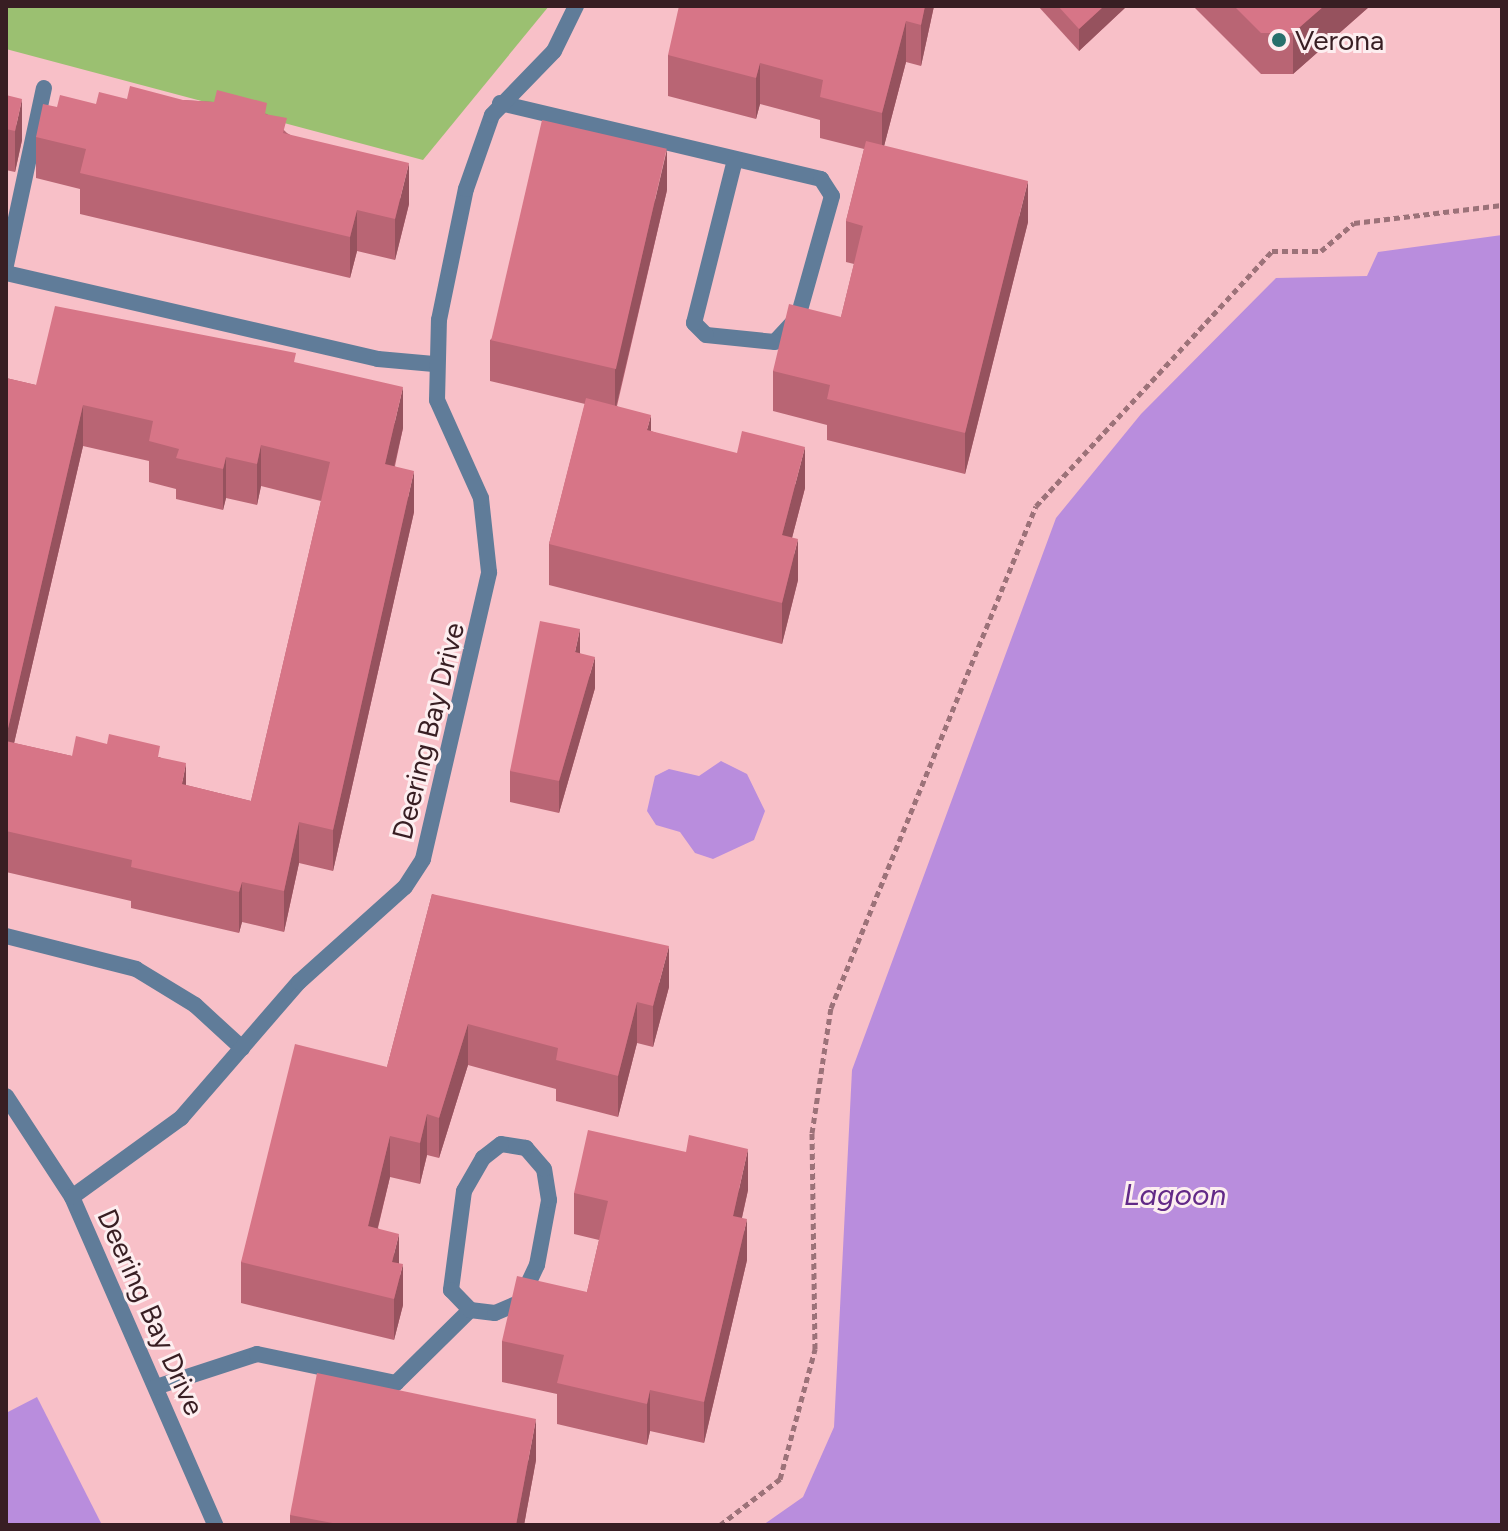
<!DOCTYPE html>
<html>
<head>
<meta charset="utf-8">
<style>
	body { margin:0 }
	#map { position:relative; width:1508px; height:1531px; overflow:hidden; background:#f8c0c8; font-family:Figtree,sans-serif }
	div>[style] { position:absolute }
	.green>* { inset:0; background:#9bc071 }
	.water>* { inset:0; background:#b98ddd }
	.path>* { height:5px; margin-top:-2.5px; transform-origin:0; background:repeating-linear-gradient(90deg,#9c7279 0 6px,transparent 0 10px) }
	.service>* { height:16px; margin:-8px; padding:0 8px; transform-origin:8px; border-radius:8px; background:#607c99 }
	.minor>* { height:16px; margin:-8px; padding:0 8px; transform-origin:8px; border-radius:8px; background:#607c99 }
	.wall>* { inset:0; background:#b96574 }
	.shaded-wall>* { inset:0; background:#96525e }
	.building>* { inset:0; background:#d77587; transform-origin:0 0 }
	.dots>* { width:22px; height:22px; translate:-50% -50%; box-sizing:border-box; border:4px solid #fdeef0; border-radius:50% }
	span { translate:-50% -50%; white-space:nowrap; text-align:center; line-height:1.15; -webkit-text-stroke:6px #fdeef0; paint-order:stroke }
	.poi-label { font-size:28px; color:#381e23 }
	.left { translate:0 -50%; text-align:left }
	.street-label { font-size:28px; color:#381e23 }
	.water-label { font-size:30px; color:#622987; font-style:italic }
	.frame { position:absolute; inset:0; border:8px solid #381e23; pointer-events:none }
</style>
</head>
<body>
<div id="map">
	<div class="green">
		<div style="clip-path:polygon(6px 6px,549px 6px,423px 160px,6px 49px)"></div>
	</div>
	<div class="water">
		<div style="clip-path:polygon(1502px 235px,1502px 1525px,763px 1525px,803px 1497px,834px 1427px,852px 1070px,1056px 518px,1141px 414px,1276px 278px,1367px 276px,1378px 252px)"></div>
		<div style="clip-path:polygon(721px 761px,747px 774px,765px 811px,754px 840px,713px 859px,695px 853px,680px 832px,656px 825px,647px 811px,655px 776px,669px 769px,699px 776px)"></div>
		<div style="clip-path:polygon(37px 1397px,102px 1525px,6px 1525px,6px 1413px)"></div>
	</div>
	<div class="path">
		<div style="left:720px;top:1525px;width:76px;rotate:-37.5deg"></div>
		<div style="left:780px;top:1479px;width:135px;rotate:-74.9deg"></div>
		<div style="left:815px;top:1349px;width:216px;rotate:-90.8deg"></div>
		<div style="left:812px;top:1133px;width:126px;rotate:-81.4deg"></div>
		<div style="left:831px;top:1008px;width:542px;rotate:-67.79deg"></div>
		<div style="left:1036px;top:506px;width:347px;rotate:-47.2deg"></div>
		<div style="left:1272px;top:251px;width:49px"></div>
		<div style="left:1321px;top:251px;width:43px;rotate:-40.3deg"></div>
		<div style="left:1354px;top:223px;width:149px;rotate:-6.9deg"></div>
	</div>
	<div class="service">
		<div style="left:500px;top:103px;width:330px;rotate:13.3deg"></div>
		<div style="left:821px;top:179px;width:20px;rotate:57deg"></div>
		<div style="left:832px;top:196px;width:126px;rotate:105.7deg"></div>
		<div style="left:798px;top:317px;width:34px;rotate:133deg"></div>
		<div style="left:775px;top:342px;width:69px;rotate:-174.2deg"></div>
		<div style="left:706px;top:335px;width:17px;rotate:-135deg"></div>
		<div style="left:694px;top:323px;width:168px;rotate:-75.9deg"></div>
	</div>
	<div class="minor">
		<div style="left:6px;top:265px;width:181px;rotate:-77.9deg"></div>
		<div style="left:6px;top:273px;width:382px;rotate:13deg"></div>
		<div style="left:378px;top:359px;width:56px;rotate:5.1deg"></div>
		<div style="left:6px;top:936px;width:134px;rotate:14.2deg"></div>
		<div style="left:136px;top:969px;width:69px;rotate:31.4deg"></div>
		<div style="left:195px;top:1005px;width:64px;rotate:42.5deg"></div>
		<div style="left:6px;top:1096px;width:121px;rotate:56.8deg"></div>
		<div style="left:72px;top:1197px;width:358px;rotate:66.4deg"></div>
		<div style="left:72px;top:1197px;width:135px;rotate:-35.9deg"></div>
		<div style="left:181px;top:1118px;width:180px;rotate:-49.1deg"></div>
		<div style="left:299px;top:982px;width:142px;rotate:-41.9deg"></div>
		<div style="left:405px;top:887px;width:33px;rotate:-57deg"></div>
		<div style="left:423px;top:859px;width:294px;rotate:-77deg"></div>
		<div style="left:489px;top:572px;width:74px;rotate:-96.2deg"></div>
		<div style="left:481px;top:498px;width:107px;rotate:-114.2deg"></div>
		<div style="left:437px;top:400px;width:80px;rotate:-88.6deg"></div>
		<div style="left:439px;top:320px;width:134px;rotate:-78.4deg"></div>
		<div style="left:466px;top:189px;width:78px;rotate:-70.6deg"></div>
		<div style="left:492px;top:115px;width:89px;rotate:-45.9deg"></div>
		<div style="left:554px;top:51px;width:50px;rotate:-63.9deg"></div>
		<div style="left:156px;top:1387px;width:106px;rotate:-18.1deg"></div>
		<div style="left:257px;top:1354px;width:142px;rotate:11.8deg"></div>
		<div style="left:396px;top:1383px;width:104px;rotate:-44.6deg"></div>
		<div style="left:470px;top:1310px;width:25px;rotate:7deg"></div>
		<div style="left:495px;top:1313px;width:26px;rotate:-23deg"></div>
		<div style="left:519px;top:1303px;width:42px;rotate:-64.7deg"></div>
		<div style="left:537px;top:1265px;width:66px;rotate:-79.5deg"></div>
		<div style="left:549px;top:1200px;width:31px;rotate:-99deg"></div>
		<div style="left:544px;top:1169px;width:28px;rotate:-131deg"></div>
		<div style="left:526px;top:1148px;width:25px;rotate:-171deg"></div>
		<div style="left:501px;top:1144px;width:23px;rotate:142deg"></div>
		<div style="left:483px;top:1158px;width:38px;rotate:120deg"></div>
		<div style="left:464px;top:1191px;width:100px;rotate:97.5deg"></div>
		<div style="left:451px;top:1290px;width:28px;rotate:46deg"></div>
	</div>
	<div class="wall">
		<div style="clip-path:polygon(934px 6px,921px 66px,906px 62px,884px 146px,1028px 222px,965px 474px,827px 440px,827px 425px,773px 411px,773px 371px,841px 317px,854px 264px,846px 262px,846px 221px,864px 149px,820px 138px,820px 120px,760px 104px,756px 119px,668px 96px,668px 55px)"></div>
		<div style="clip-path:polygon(1038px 6px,1127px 6px,1079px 51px)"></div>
		<div style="clip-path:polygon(1193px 6px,1370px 6px,1293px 74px,1261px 74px)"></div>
		<div style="clip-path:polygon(6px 95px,22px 140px,15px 172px,6px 170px)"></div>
		<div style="clip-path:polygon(127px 99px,183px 100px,214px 102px,267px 114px,287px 133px,409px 204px,395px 260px,357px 251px,350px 278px,80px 214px,80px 189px,36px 178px,36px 137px,57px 107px,96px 104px)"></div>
		<div style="clip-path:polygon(667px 190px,617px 406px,651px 431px,805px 488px,792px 538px,798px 580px,782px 644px,549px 585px,549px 544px,585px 404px,490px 381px,490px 340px)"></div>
		<div style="clip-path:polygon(evenodd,296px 363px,403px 428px,395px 466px,414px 512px,333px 871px,299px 863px,284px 932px,242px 922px,239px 933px,131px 908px,131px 901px,6px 872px,6px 378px,36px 385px,296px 363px,83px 446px,149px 461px,149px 482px,176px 489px,176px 499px,223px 510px,226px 498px,257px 505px,261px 486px,321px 501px,251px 801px,186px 785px,160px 757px,72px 756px,14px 743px,83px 446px)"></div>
		<div style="clip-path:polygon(580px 653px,595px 688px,559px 813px,510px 802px,510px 771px)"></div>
		<div style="clip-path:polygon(432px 894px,669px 987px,653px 1047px,637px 1043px,618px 1117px,556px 1101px,556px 1089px,468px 1065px,439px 1158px,427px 1155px,420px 1184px,390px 1177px,378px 1228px,399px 1264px,403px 1305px,394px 1340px,241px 1303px,241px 1262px,387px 1067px)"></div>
		<div style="clip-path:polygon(748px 1190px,742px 1218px,747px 1260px,704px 1443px,650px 1431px,647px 1445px,557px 1424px,557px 1394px,502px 1382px,502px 1341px,587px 1292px,599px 1240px,574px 1234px,574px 1193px)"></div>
		<div style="clip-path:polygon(536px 1460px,524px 1525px,290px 1525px,290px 1515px)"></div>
	</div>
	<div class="shaded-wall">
		<div style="clip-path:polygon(925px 6px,934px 6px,921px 66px,921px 25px)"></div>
		<div style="clip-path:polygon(1104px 6px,1127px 6px,1079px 51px,1079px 29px)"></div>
		<div style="clip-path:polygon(1324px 6px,1370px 6px,1293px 74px,1293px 33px)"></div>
		<div style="clip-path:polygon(906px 21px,906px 62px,882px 154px,882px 113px)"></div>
		<div style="clip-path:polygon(760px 63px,760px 104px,756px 119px,756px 78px)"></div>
		<div style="clip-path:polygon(22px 99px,22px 140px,15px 172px,15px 131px)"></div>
		<div style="clip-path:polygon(667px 149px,667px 190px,615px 411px,615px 370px)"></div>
		<div style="clip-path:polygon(409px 163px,409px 204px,395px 260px,395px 219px)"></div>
		<div style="clip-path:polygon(1028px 181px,1028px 222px,965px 474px,965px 433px)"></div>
		<div style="clip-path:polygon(357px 210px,357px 251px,350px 278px,350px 237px)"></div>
		<div style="clip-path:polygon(403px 387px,403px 428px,385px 505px,385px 464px)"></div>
		<div style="clip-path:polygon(83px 405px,83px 446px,6px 778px,6px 737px)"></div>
		<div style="clip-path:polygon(651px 415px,651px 456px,647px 430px)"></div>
		<div style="clip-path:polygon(261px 445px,261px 486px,257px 505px,257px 464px)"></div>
		<div style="clip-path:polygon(805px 447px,805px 488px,782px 576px,782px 535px)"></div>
		<div style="clip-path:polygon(226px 457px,226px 498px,223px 510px,223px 469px)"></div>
		<div style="clip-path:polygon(414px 471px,414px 512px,333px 871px,333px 830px)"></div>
		<div style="clip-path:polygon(798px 539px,798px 580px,782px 644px,782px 603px)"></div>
		<div style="clip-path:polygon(580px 629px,580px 660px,575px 652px)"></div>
		<div style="clip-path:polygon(595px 657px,595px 688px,559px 813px,559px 781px)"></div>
		<div style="clip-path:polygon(186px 763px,186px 804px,182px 784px)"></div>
		<div style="clip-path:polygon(299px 822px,299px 863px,284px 932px,284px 891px)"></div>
		<div style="clip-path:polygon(242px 882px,242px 922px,239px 933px,239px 892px)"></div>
		<div style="clip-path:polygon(669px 946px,669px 987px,653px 1047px,653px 1006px)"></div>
		<div style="clip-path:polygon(637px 1002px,637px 1043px,618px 1117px,618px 1076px)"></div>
		<div style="clip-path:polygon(468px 1024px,468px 1065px,439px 1158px,439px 1118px)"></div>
		<div style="clip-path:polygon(427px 1114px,427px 1155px,420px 1184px,420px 1143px)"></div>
		<div style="clip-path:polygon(390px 1136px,390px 1177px,368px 1267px,368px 1226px)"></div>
		<div style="clip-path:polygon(748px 1149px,748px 1190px,733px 1257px,733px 1216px)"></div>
		<div style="clip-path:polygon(747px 1219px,747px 1260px,704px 1443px,704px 1402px)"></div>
		<div style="clip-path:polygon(399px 1234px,399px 1274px,392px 1262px)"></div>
		<div style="clip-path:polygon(403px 1264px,403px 1305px,394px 1340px,394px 1299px)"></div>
		<div style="clip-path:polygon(650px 1390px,650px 1431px,647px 1445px,647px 1404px)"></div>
		<div style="clip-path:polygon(536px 1419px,536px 1460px,524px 1525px,516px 1525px)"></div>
	</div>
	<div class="building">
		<div style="clip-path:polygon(679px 6px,925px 6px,921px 25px,906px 21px,882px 113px,820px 97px,823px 80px,760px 63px,756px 78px,668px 55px)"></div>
		<div style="clip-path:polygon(1058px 6px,1104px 6px,1079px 29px)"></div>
		<div style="clip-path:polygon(1234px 6px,1324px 6px,1293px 33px,1261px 33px)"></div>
		<div style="clip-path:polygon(130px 86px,183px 100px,214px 102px,217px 90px,267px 103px,265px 114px,287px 118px,283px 133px,409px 163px,395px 219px,357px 210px,350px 237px,80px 173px,86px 149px,36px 137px,43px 104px,57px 107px,60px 95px,96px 104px,99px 92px,127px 99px)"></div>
		<div style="clip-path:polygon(6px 95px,22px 99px,15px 131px,6px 129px)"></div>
		<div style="left:542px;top:120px;width:128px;height:226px;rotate:13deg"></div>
		<div style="clip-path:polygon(866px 141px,1028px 181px,965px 433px,827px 399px,830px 385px,773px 371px,789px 304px,841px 317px,863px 226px,846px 221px)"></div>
		<div style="clip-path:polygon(55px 306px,296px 353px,294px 362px,403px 387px,385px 464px,414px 471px,333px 830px,299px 822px,284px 891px,242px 882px,239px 892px,131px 867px,132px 860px,6px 831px,6px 741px,72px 756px,76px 736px,107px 744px,109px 734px,160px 746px,158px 757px,186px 763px,182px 784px,251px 801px,330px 462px,261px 445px,257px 464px,226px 457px,223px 469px,176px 458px,179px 449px,149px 441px,153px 421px,83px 405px,6px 737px,6px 378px,36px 385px)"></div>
		<div style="clip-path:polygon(586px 398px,651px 415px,647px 430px,737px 453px,742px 431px,805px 447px,782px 535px,798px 539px,782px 603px,549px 544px)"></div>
		<div style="clip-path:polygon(540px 621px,580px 629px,575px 652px,595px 657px,559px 781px,510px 771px)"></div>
		<div style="clip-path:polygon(432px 894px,669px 946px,653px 1006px,637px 1002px,618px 1076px,556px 1060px,558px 1048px,468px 1024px,439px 1118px,427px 1114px,420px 1143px,390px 1136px,368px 1226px,399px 1234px,392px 1262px,403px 1264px,394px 1299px,241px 1262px,295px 1044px,387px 1067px)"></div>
		<div style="clip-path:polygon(588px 1130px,686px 1152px,689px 1135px,748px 1149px,733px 1216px,747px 1219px,704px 1402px,650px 1390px,647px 1404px,557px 1383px,564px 1355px,502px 1341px,517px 1276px,587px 1292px,608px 1201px,574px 1193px)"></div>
		<div style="clip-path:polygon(317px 1373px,536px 1419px,516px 1525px,343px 1525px,290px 1515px)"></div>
	</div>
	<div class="dots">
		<div style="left:1279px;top:40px;background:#27706c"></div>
	</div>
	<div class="poi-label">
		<span class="left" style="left:1295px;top:40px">Verona</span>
	</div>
	<div class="street-label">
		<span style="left:428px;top:731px;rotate:-76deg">Deering Bay Drive</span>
		<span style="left:151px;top:1312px;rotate:66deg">Deering Bay Drive</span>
	</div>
	<div class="water-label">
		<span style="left:1175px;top:1195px">Lagoon</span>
	</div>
	<div class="frame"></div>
</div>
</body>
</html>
